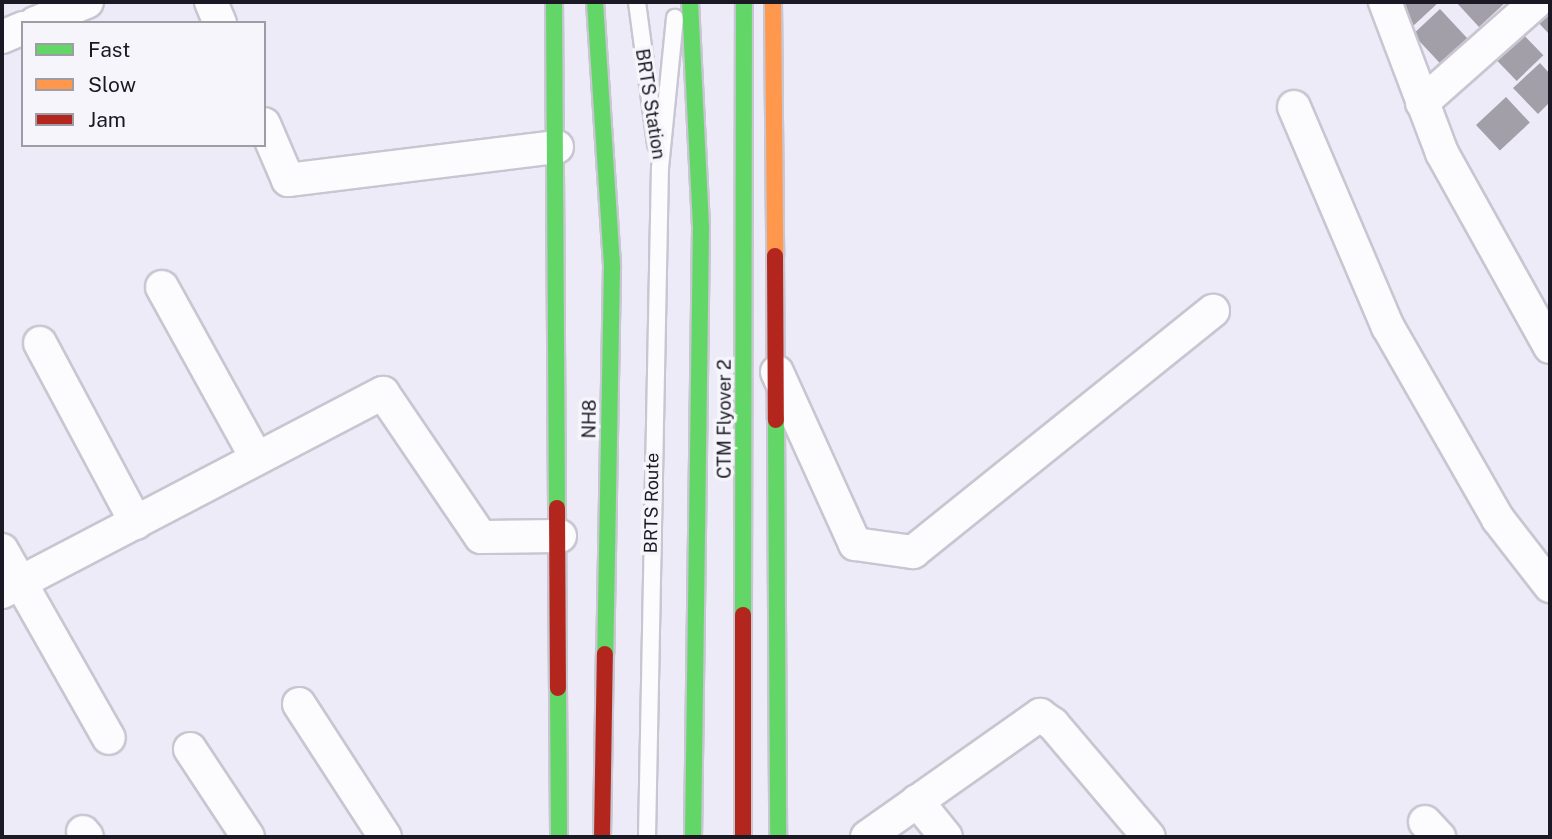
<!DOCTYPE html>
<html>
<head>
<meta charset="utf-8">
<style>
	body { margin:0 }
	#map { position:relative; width:1552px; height:839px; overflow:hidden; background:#ecebf7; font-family:"Public Sans",sans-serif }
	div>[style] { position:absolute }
	.building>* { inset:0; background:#a29fa9; transform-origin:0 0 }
	.roads { filter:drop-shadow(2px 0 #c7c6d1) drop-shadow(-2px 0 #c7c6d1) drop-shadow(0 2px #c7c6d1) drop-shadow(0 -2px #c7c6d1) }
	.lane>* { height:16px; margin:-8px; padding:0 8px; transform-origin:8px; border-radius:8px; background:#fcfcfe }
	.street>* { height:32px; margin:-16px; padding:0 16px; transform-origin:16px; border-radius:16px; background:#fcfcfe }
	.fast>* { height:16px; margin:-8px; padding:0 8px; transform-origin:8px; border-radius:8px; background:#63d668 }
	.slow>* { height:16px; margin:-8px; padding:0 8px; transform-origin:8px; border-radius:8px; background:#ff974d }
	.jam>* { height:16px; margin:-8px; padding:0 8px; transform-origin:8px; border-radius:8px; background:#b3261e }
	span { translate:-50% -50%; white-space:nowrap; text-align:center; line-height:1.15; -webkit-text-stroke:7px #f5f5fb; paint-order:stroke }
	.street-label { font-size:18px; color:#1b1924 }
	.frame { position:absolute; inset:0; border:4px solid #1b1924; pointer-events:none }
	.legend { position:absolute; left:21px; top:21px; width:245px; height:126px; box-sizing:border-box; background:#f5f5fb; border:2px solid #9e9da5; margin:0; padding:9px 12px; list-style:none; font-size:21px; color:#1b1924 }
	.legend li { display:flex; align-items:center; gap:14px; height:35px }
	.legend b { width:35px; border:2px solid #9e9da5 }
</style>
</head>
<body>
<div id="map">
	<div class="building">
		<div style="clip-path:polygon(1388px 2px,1439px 2px,1412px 27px)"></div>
		<div style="clip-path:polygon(1456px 2px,1506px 2px,1479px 27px)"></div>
		<div style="clip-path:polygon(1550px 5px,1550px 35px,1535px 19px)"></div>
		<div style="left:1440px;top:9px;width:40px;height:37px;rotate:47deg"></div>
		<div style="left:1519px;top:30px;width:35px;height:37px;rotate:46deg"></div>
		<div style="clip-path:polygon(1540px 63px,1550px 74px,1550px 102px,1538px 114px,1513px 88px)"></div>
		<div style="left:1506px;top:97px;width:35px;height:41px;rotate:47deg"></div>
	</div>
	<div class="roads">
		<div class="lane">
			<div style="left:637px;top:2px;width:144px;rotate:82.4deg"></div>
			<div style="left:647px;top:837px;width:669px;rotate:-88.89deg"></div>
			<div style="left:660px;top:168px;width:151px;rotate:-84.3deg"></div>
		</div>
		<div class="street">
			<div style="left:211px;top:2px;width:23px;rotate:67deg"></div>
			<div style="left:1385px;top:2px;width:161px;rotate:69.3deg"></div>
			<div style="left:1442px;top:153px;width:222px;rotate:60.9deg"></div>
			<div style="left:35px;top:23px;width:56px;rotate:-22deg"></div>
			<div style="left:2px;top:37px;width:23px;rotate:-23deg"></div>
			<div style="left:1422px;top:103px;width:152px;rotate:-41.5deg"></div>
			<div style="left:1294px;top:107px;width:239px;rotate:66.9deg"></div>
			<div style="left:1388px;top:327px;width:221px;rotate:60.2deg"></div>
			<div style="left:1498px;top:519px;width:85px;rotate:52.2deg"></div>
			<div style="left:264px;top:124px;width:61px;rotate:66.8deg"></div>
			<div style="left:288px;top:180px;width:271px;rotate:-7deg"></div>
			<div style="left:162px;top:287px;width:196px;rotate:61.1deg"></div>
			<div style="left:40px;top:343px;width:204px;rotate:61.9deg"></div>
			<div style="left:777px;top:372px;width:189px;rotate:65.6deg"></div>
			<div style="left:855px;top:544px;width:59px;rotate:7.9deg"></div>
			<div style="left:913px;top:552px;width:385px;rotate:-38.8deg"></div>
			<div style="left:2px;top:550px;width:216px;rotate:60.4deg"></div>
			<div style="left:2px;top:592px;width:430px;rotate:-27.6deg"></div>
			<div style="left:383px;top:393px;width:174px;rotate:55.8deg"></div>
			<div style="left:481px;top:537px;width:79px;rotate:-0.7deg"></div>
			<div style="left:299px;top:704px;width:158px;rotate:57.1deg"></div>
			<div style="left:190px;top:749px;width:105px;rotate:56.6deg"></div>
			<div style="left:917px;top:801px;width:46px;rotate:51.1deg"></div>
			<div style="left:1425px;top:822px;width:21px;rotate:47deg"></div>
			<div style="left:83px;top:832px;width:6px;rotate:51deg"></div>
			<div style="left:867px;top:837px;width:212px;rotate:-35.2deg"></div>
			<div style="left:1040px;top:715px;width:16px;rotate:35deg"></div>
			<div style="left:1053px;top:724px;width:148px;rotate:49.7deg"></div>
		</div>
		<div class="fast">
			<div style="left:554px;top:2px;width:506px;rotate:89.66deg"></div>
			<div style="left:595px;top:2px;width:266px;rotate:86.3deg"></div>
			<div style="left:612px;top:267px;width:387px;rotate:91deg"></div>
			<div style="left:690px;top:2px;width:225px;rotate:87.2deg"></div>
			<div style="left:701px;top:227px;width:610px;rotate:90.75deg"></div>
			<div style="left:776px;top:420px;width:417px;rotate:89.7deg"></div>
			<div style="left:743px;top:615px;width:613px;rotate:-89.91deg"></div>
			<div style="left:558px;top:688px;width:149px;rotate:89.6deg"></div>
		</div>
		<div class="slow">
			<div style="left:773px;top:2px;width:254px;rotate:89.5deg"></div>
		</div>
		<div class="jam">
			<div style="left:775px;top:256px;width:164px;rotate:89.7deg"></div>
			<div style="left:557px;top:508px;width:180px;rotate:89.7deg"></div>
			<div style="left:602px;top:837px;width:183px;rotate:-89.1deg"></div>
			<div style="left:743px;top:837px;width:222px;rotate:-90deg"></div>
		</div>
	</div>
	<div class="street-label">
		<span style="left:650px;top:104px;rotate:81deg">BRTS Station</span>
		<span style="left:590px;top:419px;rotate:-89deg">NH8</span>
		<span style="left:725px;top:419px;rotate:-90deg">CTM Flyover 2</span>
		<span style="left:652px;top:503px;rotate:-89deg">BRTS Route</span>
	</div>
	<div class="frame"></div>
	<ul class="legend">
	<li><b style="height:9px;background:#63d668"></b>Fast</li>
	<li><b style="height:9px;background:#ff974d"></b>Slow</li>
	<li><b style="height:9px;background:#b3261e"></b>Jam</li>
	</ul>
</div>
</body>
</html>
